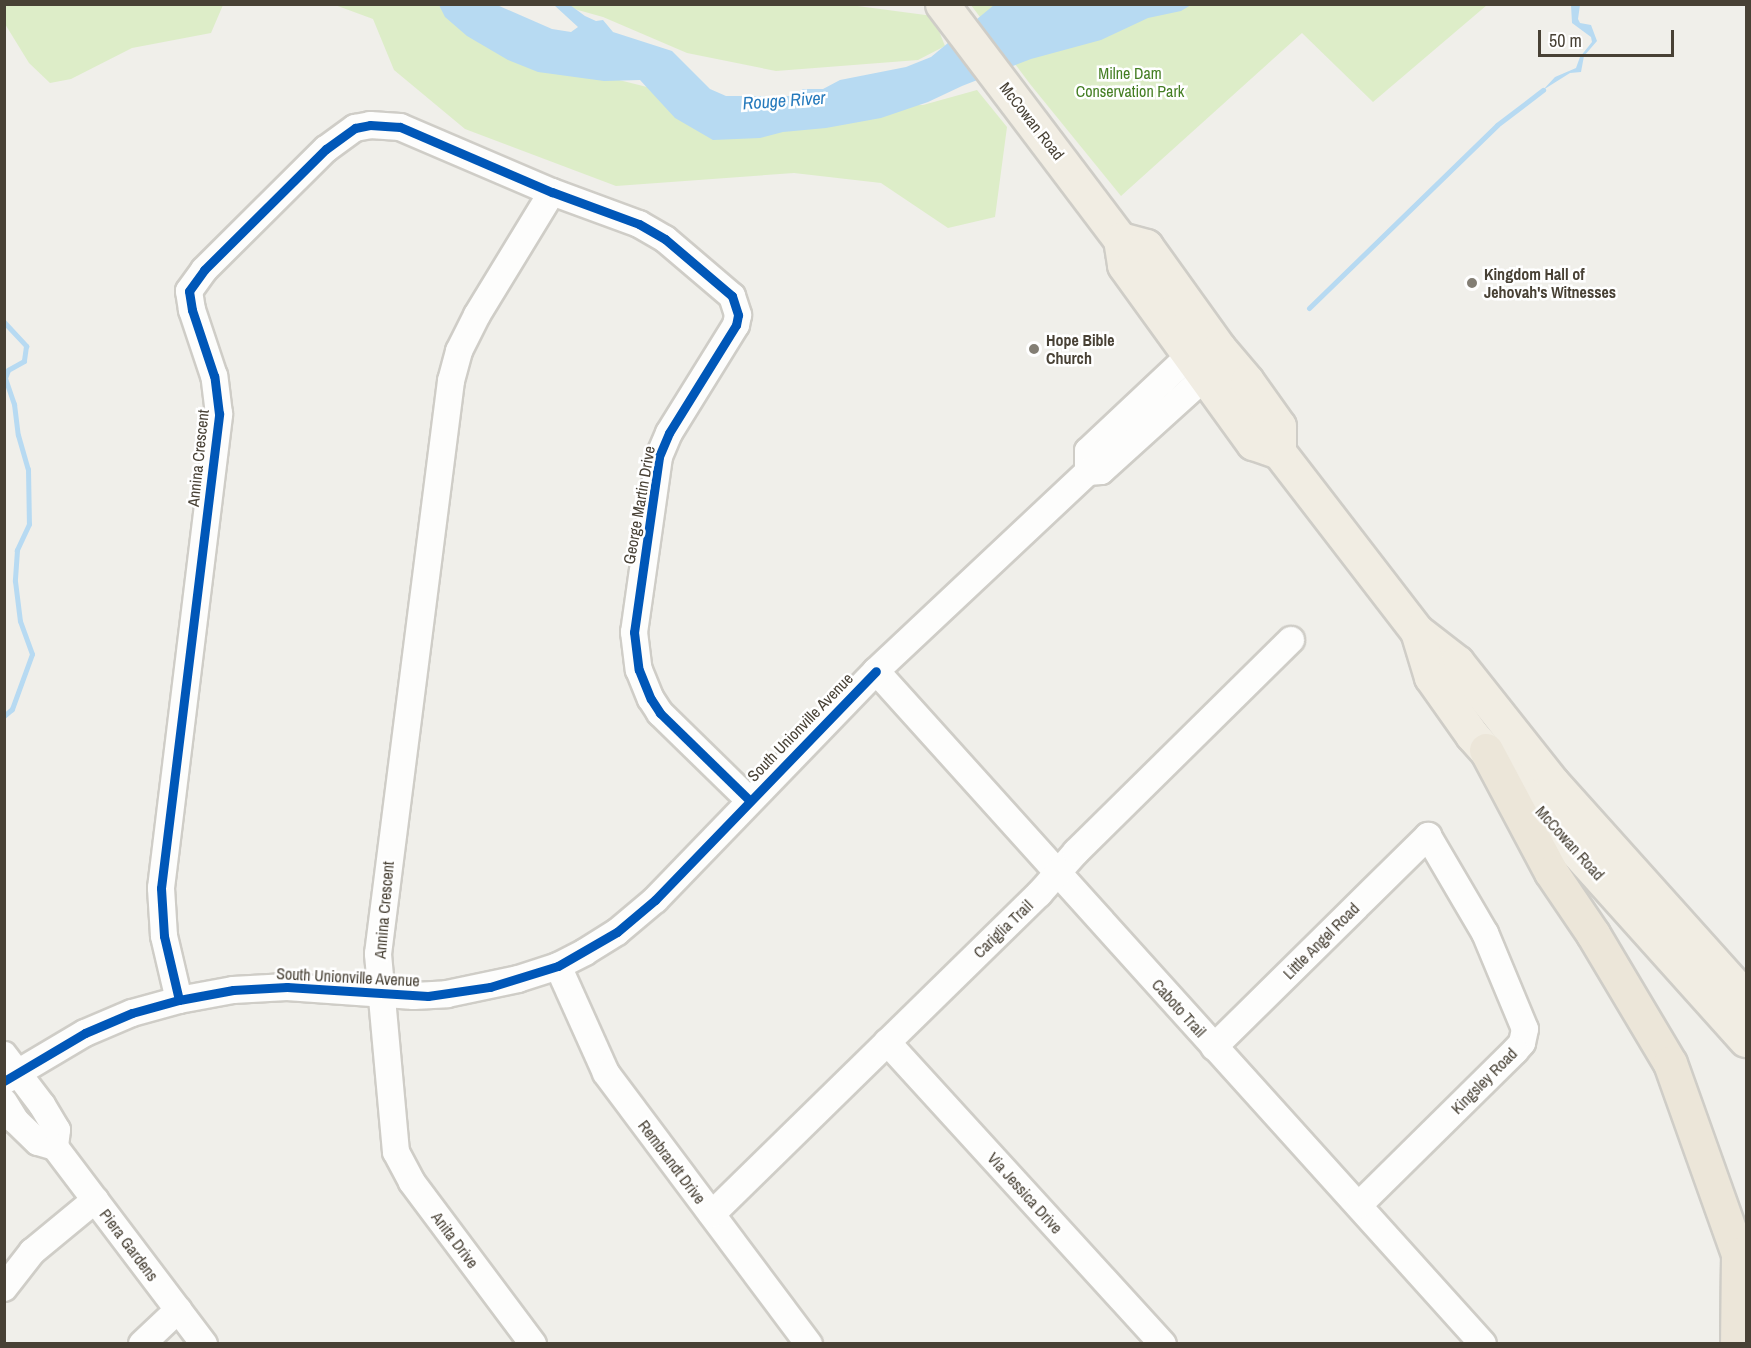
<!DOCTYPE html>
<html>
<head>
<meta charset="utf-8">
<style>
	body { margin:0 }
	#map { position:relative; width:1751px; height:1348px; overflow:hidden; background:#f0efea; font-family:"Archivo Narrow",sans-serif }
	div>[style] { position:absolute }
	.green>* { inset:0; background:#ddedc8 }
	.water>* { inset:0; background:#b7daf2 }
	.stream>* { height:5px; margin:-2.5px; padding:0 2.5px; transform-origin:2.5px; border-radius:2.5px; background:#b7daf2 }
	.roads { filter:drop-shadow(2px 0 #cfcdc7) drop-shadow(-2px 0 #cfcdc7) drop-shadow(0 2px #cfcdc7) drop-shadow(0 -2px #cfcdc7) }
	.minor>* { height:26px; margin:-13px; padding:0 13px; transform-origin:13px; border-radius:13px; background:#fdfdfc }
	.major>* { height:33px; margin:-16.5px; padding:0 16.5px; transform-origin:16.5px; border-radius:16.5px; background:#f1ede3 }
	.highway>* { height:33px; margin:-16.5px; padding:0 16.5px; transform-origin:16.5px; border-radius:16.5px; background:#ece6d9 }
	.cycleway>* { height:9px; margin:-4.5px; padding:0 4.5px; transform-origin:4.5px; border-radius:4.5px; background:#0057b8 }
	.dots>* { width:16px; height:16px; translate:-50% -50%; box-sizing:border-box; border:3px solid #fff; border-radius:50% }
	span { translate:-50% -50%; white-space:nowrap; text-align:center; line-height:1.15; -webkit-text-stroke:5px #fff; paint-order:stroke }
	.park-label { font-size:16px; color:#447e23 }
	.street-label { font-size:16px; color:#484135 }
	.poi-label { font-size:16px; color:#484135; font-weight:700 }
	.left { translate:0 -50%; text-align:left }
	.water-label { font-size:18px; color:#267abc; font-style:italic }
	.frame { position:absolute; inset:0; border:6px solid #484135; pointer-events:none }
	.scale { position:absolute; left:1538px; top:30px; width:136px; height:27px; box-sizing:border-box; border:3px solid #484135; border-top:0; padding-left:8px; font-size:18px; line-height:21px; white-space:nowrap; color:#484135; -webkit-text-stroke:4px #fff; paint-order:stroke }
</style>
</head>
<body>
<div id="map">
	<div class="green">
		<div style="clip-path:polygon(5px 4px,223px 4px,223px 5px,211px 33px,132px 48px,71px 79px,50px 83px,29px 63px,5px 24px)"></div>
		<div style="clip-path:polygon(335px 5px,449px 5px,611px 78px,663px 91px,836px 106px,923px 105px,977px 90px,1007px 127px,995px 217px,948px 228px,881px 183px,794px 173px,616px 186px,465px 129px,394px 70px,373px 19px)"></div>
		<div style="clip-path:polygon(560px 5px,850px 5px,933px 16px,945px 46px,918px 60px,776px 71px,687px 53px,603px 17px)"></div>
		<div style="clip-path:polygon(971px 5px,1487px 5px,1373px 102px,1302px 33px,1121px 196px,1030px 84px)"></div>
	</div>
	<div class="water">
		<div style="clip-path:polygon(439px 5px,497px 5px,552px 29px,571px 32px,578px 27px,554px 5px,570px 5px,585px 16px,596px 21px,603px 20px,613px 32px,672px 51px,710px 89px,726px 96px,792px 96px,803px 89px,823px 89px,840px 80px,906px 67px,931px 57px,994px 5px,1191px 5px,1181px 11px,1148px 18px,1101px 40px,1031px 59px,962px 86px,928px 102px,881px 118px,826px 128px,783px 132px,760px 138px,713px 140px,675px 118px,640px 80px,604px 81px,538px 72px,508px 60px,467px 36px,445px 17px)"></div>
		<div style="clip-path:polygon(1571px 5px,1580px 5px,1578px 19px,1580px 23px,1591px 25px,1597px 41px,1584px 56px,1581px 72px,1570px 73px,1543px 90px,1555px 77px,1576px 68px,1580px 57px,1592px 42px,1591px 37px,1572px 23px)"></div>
	</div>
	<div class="stream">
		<div style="left:1309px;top:308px;width:262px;rotate:-44.2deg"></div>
		<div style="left:1497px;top:125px;width:58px;rotate:-37.3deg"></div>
		<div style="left:4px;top:322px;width:33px;rotate:47deg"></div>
		<div style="left:26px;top:346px;width:15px;rotate:98deg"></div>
		<div style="left:24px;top:361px;width:18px;rotate:151deg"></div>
		<div style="left:8px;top:370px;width:9px;rotate:111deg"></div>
		<div style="left:5px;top:378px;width:28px;rotate:71deg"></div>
		<div style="left:14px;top:404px;width:31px;rotate:83deg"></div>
		<div style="left:18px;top:435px;width:35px;rotate:74deg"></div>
		<div style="left:28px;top:469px;width:55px;rotate:89deg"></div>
		<div style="left:29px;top:524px;width:29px;rotate:115deg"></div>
		<div style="left:17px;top:550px;width:31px;rotate:94deg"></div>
		<div style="left:15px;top:581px;width:40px;rotate:82.9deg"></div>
		<div style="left:20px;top:621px;width:35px;rotate:70deg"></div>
		<div style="left:32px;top:654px;width:59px;rotate:110deg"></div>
		<div style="left:12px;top:709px;width:11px;rotate:139deg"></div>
	</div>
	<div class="roads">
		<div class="minor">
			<div style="left:1088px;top:472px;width:21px;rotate:-90deg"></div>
			<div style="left:1088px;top:451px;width:139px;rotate:-43.2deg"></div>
			<div style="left:1189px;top:356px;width:20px;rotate:-15deg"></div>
			<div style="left:876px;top:671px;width:906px;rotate:47.95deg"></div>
			<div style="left:558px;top:966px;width:117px;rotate:65.8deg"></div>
			<div style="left:606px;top:1073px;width:339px;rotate:53.2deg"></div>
			<div style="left:179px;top:1000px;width:66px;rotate:-103.2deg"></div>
			<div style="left:164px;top:936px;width:48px;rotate:-93.6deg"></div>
			<div style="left:161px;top:888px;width:478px;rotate:-83deg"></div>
			<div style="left:219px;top:414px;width:38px;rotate:-97deg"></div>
			<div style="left:214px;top:376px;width:70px;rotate:-108.4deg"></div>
			<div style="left:192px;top:310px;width:19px;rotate:-99deg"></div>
			<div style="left:189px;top:291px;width:26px;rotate:-54deg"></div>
			<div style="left:204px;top:270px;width:172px;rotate:-44.8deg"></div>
			<div style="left:326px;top:149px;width:36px;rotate:-36deg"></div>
			<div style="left:355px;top:128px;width:15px;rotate:-11deg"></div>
			<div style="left:370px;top:125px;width:30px;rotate:4deg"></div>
			<div style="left:400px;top:127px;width:165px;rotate:23.2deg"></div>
			<div style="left:552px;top:192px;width:93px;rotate:20.2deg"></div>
			<div style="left:639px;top:224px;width:30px;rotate:30deg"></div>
			<div style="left:665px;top:239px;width:88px;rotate:40.4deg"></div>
			<div style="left:732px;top:296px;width:20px;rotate:72deg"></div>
			<div style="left:738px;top:315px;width:10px;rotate:101deg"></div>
			<div style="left:736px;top:325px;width:127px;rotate:121.8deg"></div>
			<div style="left:669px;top:433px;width:26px;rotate:113deg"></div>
			<div style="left:659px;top:457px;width:177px;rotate:98.1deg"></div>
			<div style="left:634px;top:632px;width:38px;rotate:83deg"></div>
			<div style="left:639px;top:670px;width:31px;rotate:68deg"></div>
			<div style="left:651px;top:699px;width:17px;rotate:57deg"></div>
			<div style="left:660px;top:713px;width:124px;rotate:44.3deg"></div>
			<div style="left:887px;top:1042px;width:409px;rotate:47.6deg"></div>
			<div style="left:1214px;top:1047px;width:301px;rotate:-44.6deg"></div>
			<div style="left:1428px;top:836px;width:113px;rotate:59.6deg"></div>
			<div style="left:1485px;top:933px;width:104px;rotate:67.4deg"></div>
			<div style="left:1525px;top:1029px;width:14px;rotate:102deg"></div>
			<div style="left:1522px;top:1043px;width:11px;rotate:131deg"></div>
			<div style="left:1515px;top:1051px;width:219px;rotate:135.4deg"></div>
			<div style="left:4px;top:1055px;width:63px;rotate:52.8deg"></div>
			<div style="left:42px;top:1105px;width:29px;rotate:59deg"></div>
			<div style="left:57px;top:1130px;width:17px;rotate:97deg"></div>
			<div style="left:4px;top:1081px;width:94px;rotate:-30.7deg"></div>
			<div style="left:85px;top:1033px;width:51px;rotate:-23.1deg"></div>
			<div style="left:132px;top:1013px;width:49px;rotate:-15.5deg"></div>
			<div style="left:179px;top:1000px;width:55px;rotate:-10.5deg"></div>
			<div style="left:233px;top:990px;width:54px;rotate:-3.2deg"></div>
			<div style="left:287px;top:987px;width:127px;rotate:4.1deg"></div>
			<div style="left:414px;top:996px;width:33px;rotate:-3deg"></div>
			<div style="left:447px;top:994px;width:73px;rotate:-11.9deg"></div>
			<div style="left:518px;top:979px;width:42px;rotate:-18deg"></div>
			<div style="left:558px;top:966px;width:30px;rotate:-27deg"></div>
			<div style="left:585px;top:952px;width:38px;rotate:-32deg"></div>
			<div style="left:617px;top:932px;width:50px;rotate:-40.1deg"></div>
			<div style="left:655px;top:900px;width:318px;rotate:-46deg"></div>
			<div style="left:876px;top:671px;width:291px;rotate:-43.2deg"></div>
			<div style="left:1088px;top:472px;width:13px;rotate:-4deg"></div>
			<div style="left:1101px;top:471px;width:140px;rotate:-42.1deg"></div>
			<div style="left:1205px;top:377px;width:17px;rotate:-66deg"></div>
			<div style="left:4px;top:1102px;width:22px;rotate:58deg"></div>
			<div style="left:16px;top:1121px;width:30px;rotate:44deg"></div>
			<div style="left:38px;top:1142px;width:18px;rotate:16deg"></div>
			<div style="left:55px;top:1147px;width:247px;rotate:52.9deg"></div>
			<div style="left:712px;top:1214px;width:458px;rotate:-44.4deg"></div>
			<div style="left:1039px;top:894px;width:56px;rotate:-48.6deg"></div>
			<div style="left:1076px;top:852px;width:302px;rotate:-44.6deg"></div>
			<div style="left:4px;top:1288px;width:46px;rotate:-52.1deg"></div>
			<div style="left:32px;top:1252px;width:82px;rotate:-39.5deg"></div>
			<div style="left:142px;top:1344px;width:50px;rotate:-43.4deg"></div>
			<div style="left:533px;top:1344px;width:202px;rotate:-126.8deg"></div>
			<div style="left:412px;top:1182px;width:34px;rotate:-118deg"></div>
			<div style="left:396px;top:1152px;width:199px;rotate:-95.2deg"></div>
			<div style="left:378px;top:954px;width:578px;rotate:-82.74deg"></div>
			<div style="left:451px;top:381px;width:31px;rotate:-75deg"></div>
			<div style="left:459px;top:351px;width:40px;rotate:-63.4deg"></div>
			<div style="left:477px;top:315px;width:144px;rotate:-58.6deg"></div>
		</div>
		<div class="major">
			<div style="left:942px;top:4px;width:295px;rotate:52.9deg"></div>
			<div style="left:1120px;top:239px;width:26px;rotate:81deg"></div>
			<div style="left:1124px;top:265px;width:220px;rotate:54.1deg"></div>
			<div style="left:1253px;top:443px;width:28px;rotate:19deg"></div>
			<div style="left:1279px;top:452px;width:226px;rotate:52.4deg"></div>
			<div style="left:1417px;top:631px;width:51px;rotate:37.8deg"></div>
			<div style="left:1457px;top:662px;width:154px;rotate:51.6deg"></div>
			<div style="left:1553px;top:783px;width:289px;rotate:48.1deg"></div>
			<div style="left:1120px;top:239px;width:27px;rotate:15deg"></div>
			<div style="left:1146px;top:246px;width:125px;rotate:54.4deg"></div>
			<div style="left:1219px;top:348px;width:43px;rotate:49.7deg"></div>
			<div style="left:1247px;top:381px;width:55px;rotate:54.6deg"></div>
			<div style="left:1279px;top:426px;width:26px;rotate:90deg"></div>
			<div style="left:1417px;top:631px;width:48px;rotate:73.1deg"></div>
			<div style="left:1431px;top:677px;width:71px;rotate:54.7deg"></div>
			<div style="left:1472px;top:735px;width:410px;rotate:48.1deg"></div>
		</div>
		<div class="highway">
			<div style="left:1486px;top:750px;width:138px;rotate:62deg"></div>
			<div style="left:1551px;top:872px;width:75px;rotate:55.9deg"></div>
			<div style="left:1593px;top:934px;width:150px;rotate:59.2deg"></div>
			<div style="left:1670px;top:1063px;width:203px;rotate:70.4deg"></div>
			<div style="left:1738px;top:1254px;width:90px;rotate:90.6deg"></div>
		</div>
	</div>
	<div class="cycleway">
		<div style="left:179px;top:1000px;width:66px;rotate:-103.2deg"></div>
		<div style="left:164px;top:936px;width:48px;rotate:-93.6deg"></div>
		<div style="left:161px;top:888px;width:478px;rotate:-83deg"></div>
		<div style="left:219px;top:414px;width:38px;rotate:-97deg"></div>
		<div style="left:214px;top:376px;width:70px;rotate:-108.4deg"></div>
		<div style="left:192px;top:310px;width:19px;rotate:-99deg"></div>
		<div style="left:189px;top:291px;width:26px;rotate:-54deg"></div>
		<div style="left:204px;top:270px;width:172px;rotate:-44.8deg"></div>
		<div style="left:326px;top:149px;width:36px;rotate:-36deg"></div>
		<div style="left:355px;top:128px;width:15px;rotate:-11deg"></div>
		<div style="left:370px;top:125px;width:30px;rotate:4deg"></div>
		<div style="left:400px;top:127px;width:165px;rotate:23.2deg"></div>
		<div style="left:552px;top:192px;width:93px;rotate:20.2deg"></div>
		<div style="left:639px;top:224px;width:30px;rotate:30deg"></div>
		<div style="left:665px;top:239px;width:88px;rotate:40.4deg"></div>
		<div style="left:732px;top:296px;width:20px;rotate:72deg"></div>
		<div style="left:738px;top:315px;width:10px;rotate:101deg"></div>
		<div style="left:736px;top:325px;width:127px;rotate:121.8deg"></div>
		<div style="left:669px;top:433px;width:26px;rotate:113deg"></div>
		<div style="left:659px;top:457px;width:177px;rotate:98.1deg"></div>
		<div style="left:634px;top:632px;width:38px;rotate:83deg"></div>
		<div style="left:639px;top:670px;width:31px;rotate:68deg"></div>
		<div style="left:651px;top:699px;width:17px;rotate:57deg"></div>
		<div style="left:660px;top:713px;width:124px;rotate:44.3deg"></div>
		<div style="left:4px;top:1081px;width:94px;rotate:-30.7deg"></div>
		<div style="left:85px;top:1033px;width:51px;rotate:-23.1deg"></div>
		<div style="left:132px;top:1013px;width:49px;rotate:-15.5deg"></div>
		<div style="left:179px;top:1000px;width:55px;rotate:-10.5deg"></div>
		<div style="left:233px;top:990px;width:54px;rotate:-3.2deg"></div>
		<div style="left:287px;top:987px;width:141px;rotate:3.7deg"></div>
		<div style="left:428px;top:996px;width:63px;rotate:-8.3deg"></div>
		<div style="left:490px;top:987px;width:71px;rotate:-17.2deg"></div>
		<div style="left:558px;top:966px;width:68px;rotate:-30deg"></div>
		<div style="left:617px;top:932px;width:50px;rotate:-40.1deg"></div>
		<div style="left:655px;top:900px;width:318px;rotate:-46deg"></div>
	</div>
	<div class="dots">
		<div style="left:1472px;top:283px;background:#837e74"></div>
		<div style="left:1034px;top:349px;background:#837e74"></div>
	</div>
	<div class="park-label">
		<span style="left:1130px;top:82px">Milne Dam<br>Conservation Park</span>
	</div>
	<div class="street-label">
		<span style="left:1032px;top:121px;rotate:52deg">McCowan Road</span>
		<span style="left:198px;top:458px;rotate:-84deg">Annina Crescent</span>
		<span style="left:639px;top:505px;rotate:-80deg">George Martin Drive</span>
		<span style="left:800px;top:727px;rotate:-46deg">South Unionville Avenue</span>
		<span style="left:1570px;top:843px;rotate:48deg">McCowan Road</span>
		<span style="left:384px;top:910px;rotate:-85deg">Annina Crescent</span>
		<span style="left:1003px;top:929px;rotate:-44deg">Cariglia Trail</span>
		<span style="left:1321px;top:941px;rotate:-45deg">Little Angel Road</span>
		<span style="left:348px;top:977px;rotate:3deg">South Unionville Avenue</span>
		<span style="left:1179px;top:1008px;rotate:48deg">Caboto Trail</span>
		<span style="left:1484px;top:1081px;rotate:-45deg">Kingsley Road</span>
		<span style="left:672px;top:1162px;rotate:53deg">Rembrandt Drive</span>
		<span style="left:1025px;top:1193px;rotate:48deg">Via Jessica Drive</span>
		<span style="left:455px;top:1240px;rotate:53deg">Anita Drive</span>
		<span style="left:129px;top:1245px;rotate:53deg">Piera Gardens</span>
	</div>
	<div class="poi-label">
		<span class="left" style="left:1484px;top:283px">Kingdom Hall of<br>Jehovah's Witnesses</span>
		<span class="left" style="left:1046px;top:349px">Hope Bible<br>Church</span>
	</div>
	<div class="water-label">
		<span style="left:784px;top:101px;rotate:-4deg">Rouge River</span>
	</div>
	<div class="frame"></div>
	<div class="scale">50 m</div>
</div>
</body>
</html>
